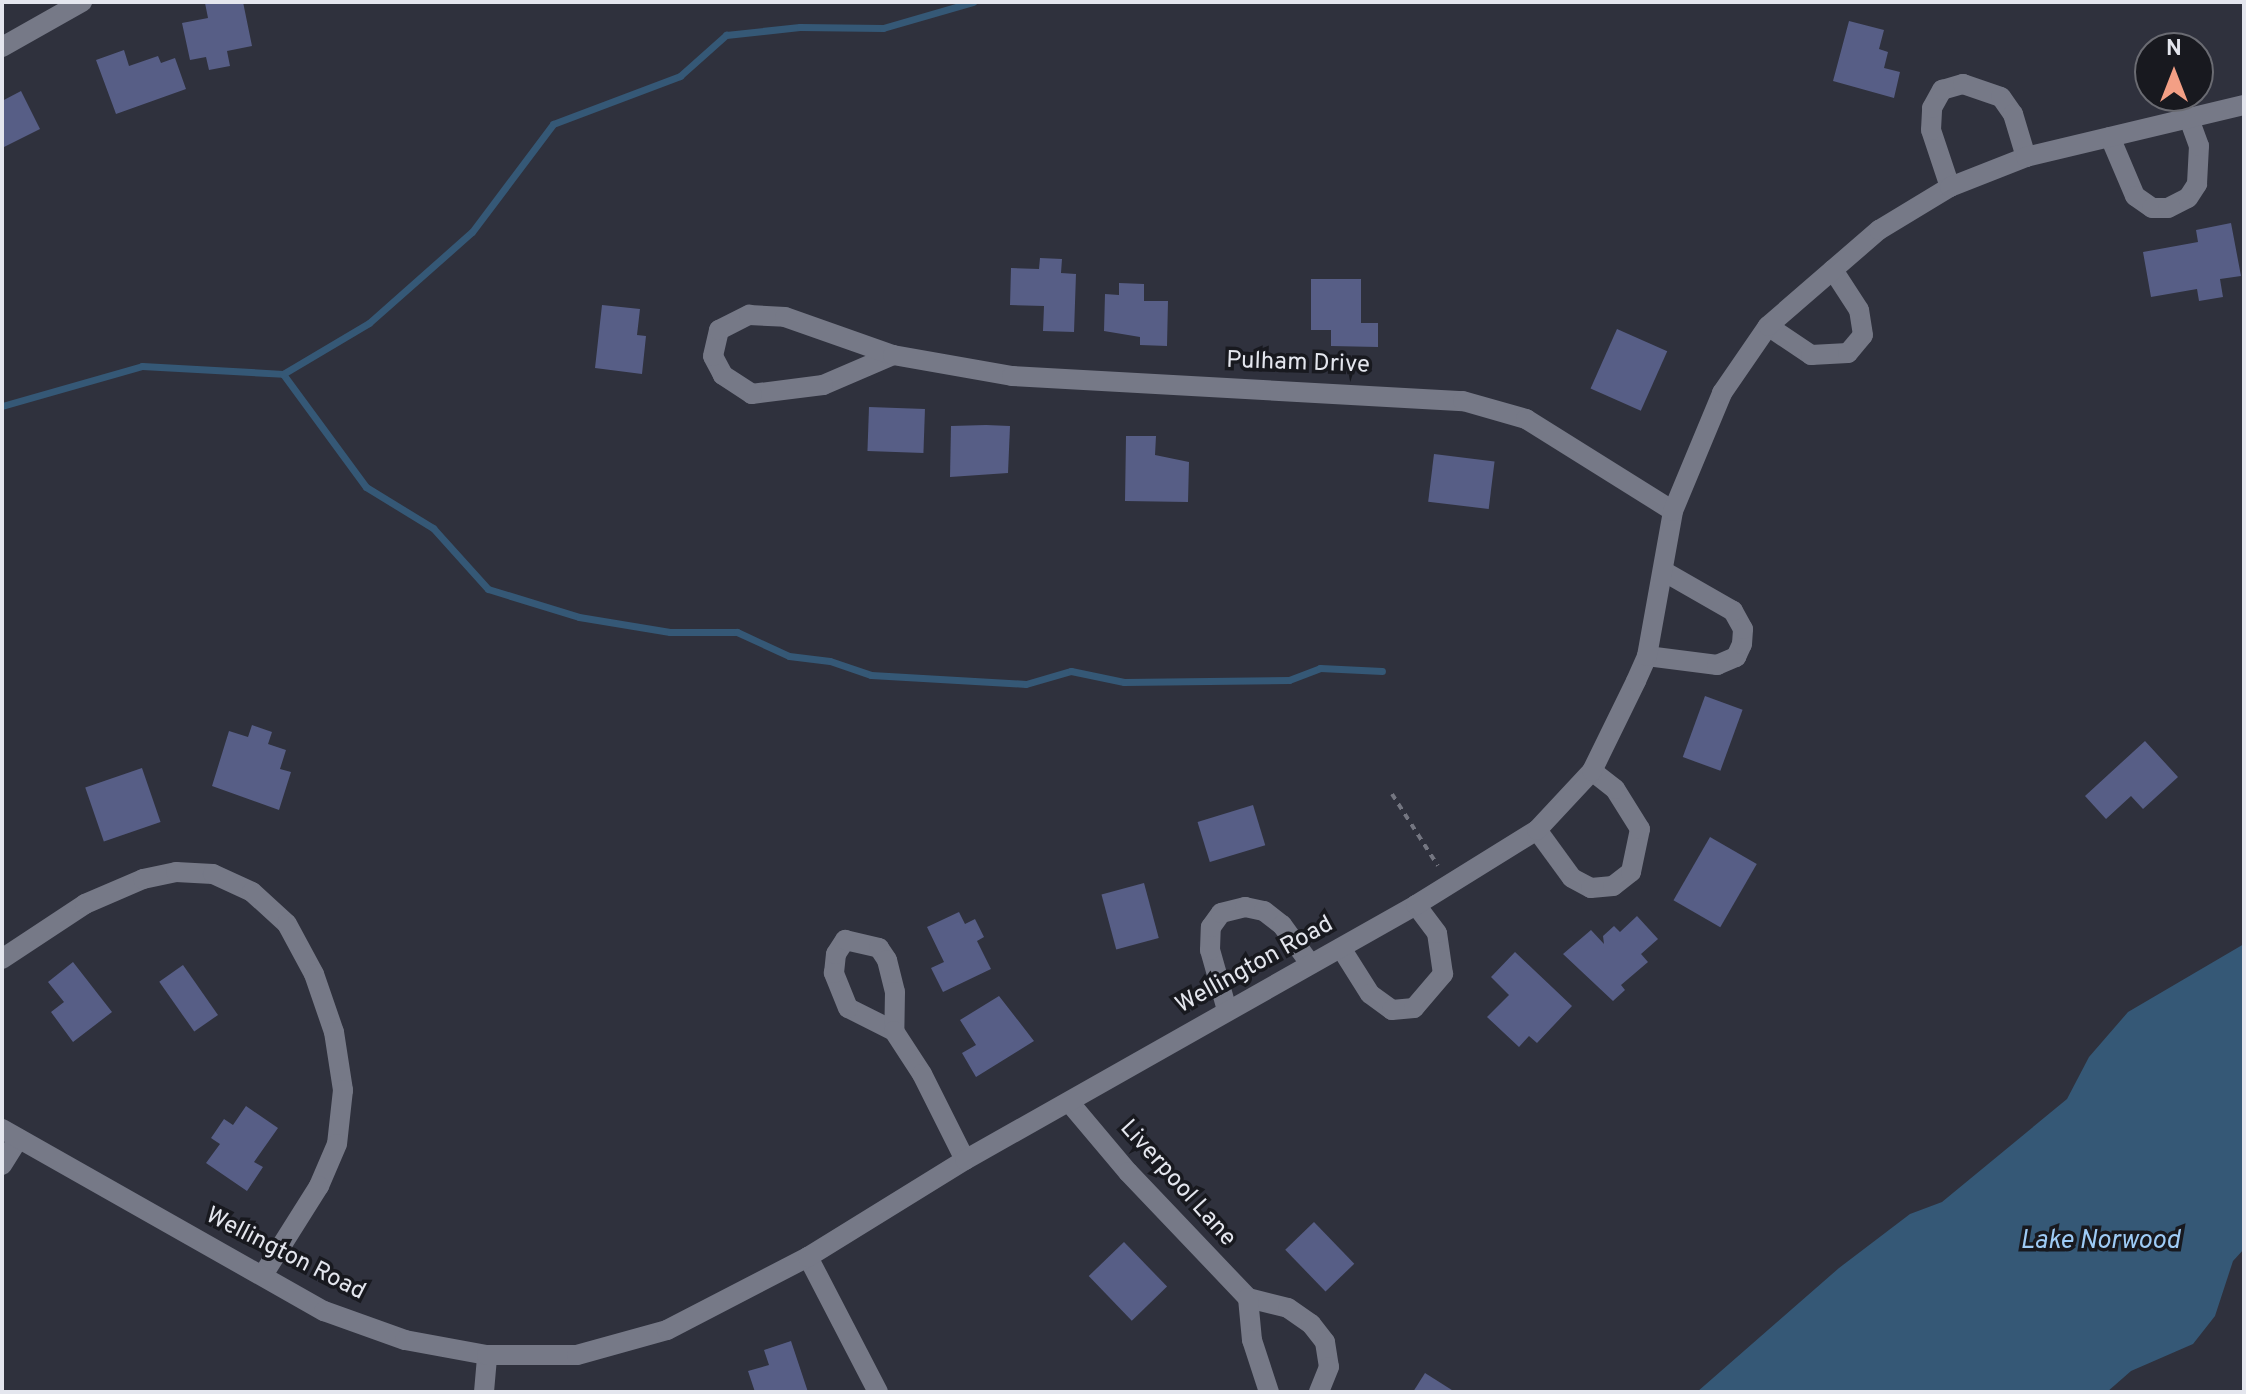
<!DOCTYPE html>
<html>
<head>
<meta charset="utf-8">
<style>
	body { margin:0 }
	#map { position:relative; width:2246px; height:1394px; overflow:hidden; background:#2f313d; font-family:Overpass,sans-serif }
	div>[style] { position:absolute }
	.water>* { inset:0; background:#355876 }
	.stream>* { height:7px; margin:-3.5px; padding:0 3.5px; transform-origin:3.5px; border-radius:3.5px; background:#355876 }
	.building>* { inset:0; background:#575e86; transform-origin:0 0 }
	.path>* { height:4px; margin-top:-2px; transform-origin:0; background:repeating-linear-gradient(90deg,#747681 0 6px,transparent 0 12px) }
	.street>* { height:20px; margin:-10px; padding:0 10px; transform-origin:10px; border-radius:10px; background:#767987 }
	.secondary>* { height:20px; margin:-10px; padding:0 10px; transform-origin:10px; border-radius:10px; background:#767987 }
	span { translate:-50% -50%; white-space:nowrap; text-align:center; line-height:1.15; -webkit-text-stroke:7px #18191f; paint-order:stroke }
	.street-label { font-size:24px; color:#e4e6ee }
	.water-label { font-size:26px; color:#9ecbf5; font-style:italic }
	.frame { position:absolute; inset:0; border:4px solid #e4e6ee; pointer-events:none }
	.north { position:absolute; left:2134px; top:32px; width:80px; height:80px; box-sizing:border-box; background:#18191f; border:2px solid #6a6b72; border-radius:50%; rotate:0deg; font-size:22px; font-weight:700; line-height:32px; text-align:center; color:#e4e6ee }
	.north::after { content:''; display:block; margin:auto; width:28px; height:36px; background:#f39f85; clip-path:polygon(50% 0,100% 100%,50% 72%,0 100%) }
</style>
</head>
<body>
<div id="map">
	<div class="water">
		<div style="clip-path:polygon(2244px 944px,2244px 1249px,2233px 1261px,2215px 1316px,2193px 1344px,2131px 1371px,2107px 1392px,1697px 1392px,1839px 1268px,1910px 1214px,1942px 1202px,2067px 1099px,2089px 1057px,2128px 1012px)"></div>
	</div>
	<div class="stream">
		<div style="left:283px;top:374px;width:140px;rotate:53.7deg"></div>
		<div style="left:366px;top:487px;width:79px;rotate:31.5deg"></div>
		<div style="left:433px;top:528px;width:82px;rotate:48deg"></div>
		<div style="left:488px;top:589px;width:95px;rotate:17.1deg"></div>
		<div style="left:579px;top:617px;width:92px;rotate:9.4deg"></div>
		<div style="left:670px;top:632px;width:67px"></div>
		<div style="left:737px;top:632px;width:57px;rotate:24.8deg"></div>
		<div style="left:789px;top:656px;width:41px;rotate:7deg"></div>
		<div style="left:830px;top:661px;width:43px;rotate:18.9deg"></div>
		<div style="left:871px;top:675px;width:155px;rotate:3.3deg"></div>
		<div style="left:1026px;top:684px;width:47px;rotate:-16.1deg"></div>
		<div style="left:1071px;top:671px;width:54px;rotate:11.7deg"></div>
		<div style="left:1124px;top:682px;width:165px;rotate:-0.7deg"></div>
		<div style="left:1289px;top:680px;width:33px;rotate:-21deg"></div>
		<div style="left:1320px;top:668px;width:62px;rotate:2.8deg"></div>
		<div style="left:2px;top:406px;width:146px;rotate:-15.9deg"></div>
		<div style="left:142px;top:366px;width:141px;rotate:3.2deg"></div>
		<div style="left:283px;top:374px;width:100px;rotate:-30.7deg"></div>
		<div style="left:369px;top:323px;width:137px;rotate:-41.5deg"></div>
		<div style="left:472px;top:232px;width:135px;rotate:-53.1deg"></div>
		<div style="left:553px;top:124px;width:136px;rotate:-20.7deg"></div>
		<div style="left:680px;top:76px;width:62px;rotate:-41.7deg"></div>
		<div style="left:726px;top:35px;width:74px;rotate:-6.2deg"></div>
		<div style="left:800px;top:27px;width:83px;rotate:0.7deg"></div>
		<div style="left:883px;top:28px;width:94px;rotate:-16.1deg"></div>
	</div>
	<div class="building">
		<div style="clip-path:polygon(243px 2px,252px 46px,227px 51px,230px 66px,209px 70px,206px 57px,190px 60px,182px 23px,208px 18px,205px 3px)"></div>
		<div style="clip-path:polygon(1849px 21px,1884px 30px,1879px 49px,1888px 52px,1884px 68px,1900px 72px,1894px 98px,1833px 81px)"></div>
		<div style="clip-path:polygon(124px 50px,129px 66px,158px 56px,161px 63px,175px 58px,186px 89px,116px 114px,96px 60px)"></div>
		<div style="clip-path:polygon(21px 91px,40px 129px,2px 148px,2px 101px)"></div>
		<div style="clip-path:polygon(2231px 223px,2241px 276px,2220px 279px,2223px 297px,2199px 301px,2197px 289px,2151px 297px,2143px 252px,2198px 242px,2196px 230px)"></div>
		<div style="clip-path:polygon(1040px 258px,1062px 259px,1061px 273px,1076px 274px,1074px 332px,1043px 331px,1044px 306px,1010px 305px,1011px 268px,1039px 269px)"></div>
		<div style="clip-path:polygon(1311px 279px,1361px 279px,1361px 323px,1378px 323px,1378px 347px,1331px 346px,1331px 330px,1311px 330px)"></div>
		<div style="clip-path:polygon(1119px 283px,1144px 284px,1144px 301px,1168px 301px,1167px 346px,1140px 345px,1140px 337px,1104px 331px,1105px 294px,1119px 295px)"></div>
		<div style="clip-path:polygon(602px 305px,640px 309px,637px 335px,646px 336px,642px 374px,595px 368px)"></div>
		<div style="left:1617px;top:329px;width:55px;height:65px;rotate:24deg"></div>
		<div style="left:869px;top:407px;width:56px;height:44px;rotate:2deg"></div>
		<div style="clip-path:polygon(986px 425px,1010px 426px,1008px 473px,950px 477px,951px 426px)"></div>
		<div style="clip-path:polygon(1126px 436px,1156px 436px,1155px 455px,1189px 462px,1188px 502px,1125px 501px)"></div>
		<div style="left:1434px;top:454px;width:61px;height:48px;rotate:7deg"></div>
		<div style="left:1705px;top:696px;width:40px;height:65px;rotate:20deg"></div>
		<div style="clip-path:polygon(252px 725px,272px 732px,268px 744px,286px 750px,280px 769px,291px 772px,279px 810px,212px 786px,229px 731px,248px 737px)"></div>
		<div style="clip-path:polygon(2145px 741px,2178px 777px,2143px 809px,2131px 796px,2106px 819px,2085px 796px)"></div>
		<div style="left:142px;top:768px;width:57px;height:60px;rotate:71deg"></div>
		<div style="left:1253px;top:805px;width:42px;height:58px;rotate:73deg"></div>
		<div style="left:1710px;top:837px;width:54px;height:73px;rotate:30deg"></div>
		<div style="left:1144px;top:883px;width:57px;height:44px;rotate:75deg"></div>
		<div style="clip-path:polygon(959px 912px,965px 924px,975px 919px,984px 937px,977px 941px,991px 969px,943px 992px,931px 968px,944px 962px,927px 927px)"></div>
		<div style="clip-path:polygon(1637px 916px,1658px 939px,1641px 954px,1648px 962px,1621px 985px,1625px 990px,1613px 1001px,1563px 954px,1591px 930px,1604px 944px,1603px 936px,1614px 926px,1620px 932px)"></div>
		<div style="clip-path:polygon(1515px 952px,1572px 1006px,1537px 1043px,1529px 1036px,1519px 1047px,1487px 1017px,1509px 995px,1491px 977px)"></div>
		<div style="clip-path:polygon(73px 962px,112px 1012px,73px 1042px,51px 1012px,64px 1002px,48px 982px)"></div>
		<div style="left:183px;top:965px;width:61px;height:29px;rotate:55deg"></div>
		<div style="clip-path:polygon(999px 996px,1034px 1041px,976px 1077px,962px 1053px,976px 1045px,960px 1020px)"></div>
		<div style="clip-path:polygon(246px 1106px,278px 1128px,254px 1162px,263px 1167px,247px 1191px,206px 1163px,220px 1144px,211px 1138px,224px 1119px,233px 1125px)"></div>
		<div style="left:1314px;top:1222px;width:58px;height:40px;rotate:46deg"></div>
		<div style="left:1124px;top:1242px;width:62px;height:49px;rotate:46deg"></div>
		<div style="clip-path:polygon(791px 1341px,808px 1392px,755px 1392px,748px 1371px,769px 1365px,764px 1350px)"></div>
		<div style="clip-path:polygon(1425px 1373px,1455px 1392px,1413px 1392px)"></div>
	</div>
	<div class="path">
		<div style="left:1392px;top:794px;width:85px;rotate:57.4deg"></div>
	</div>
	<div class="street">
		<div style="left:2px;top:47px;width:92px;rotate:-29.4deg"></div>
		<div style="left:2110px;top:137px;width:64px;rotate:67deg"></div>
		<div style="left:2135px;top:196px;width:21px;rotate:35deg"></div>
		<div style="left:2152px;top:208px;width:16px"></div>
		<div style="left:2168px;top:208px;width:22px;rotate:-27deg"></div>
		<div style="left:2188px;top:198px;width:17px;rotate:-57deg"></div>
		<div style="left:2197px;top:184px;width:38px;rotate:-87deg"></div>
		<div style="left:2199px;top:146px;width:30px;rotate:-110deg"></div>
		<div style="left:1950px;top:187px;width:60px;rotate:-108.4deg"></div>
		<div style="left:1931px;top:130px;width:22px;rotate:-87deg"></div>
		<div style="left:1932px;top:108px;width:21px;rotate:-61deg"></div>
		<div style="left:1942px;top:90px;width:22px;rotate:-16deg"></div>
		<div style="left:1963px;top:84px;width:40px;rotate:18.9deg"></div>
		<div style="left:2001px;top:97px;width:21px;rotate:55deg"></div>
		<div style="left:2013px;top:114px;width:45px;rotate:73.2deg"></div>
		<div style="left:1768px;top:326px;width:52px;rotate:34deg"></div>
		<div style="left:1811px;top:355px;width:37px;rotate:-3deg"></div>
		<div style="left:1848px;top:353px;width:23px;rotate:-50deg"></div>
		<div style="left:1863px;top:335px;width:25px;rotate:-99deg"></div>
		<div style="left:1859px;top:310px;width:48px;rotate:-123deg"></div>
		<div style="left:893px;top:355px;width:76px;rotate:156.8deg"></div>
		<div style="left:823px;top:385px;width:72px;rotate:172.8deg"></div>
		<div style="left:752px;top:394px;width:35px;rotate:-147deg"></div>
		<div style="left:723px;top:375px;width:21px;rotate:-118deg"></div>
		<div style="left:713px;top:356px;width:27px;rotate:-77deg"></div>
		<div style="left:719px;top:330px;width:34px;rotate:-27deg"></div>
		<div style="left:749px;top:315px;width:36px;rotate:3deg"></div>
		<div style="left:785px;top:317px;width:114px;rotate:19.4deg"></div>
		<div style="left:893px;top:355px;width:121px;rotate:10deg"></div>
		<div style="left:1012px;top:376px;width:452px;rotate:3.2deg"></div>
		<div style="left:1463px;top:401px;width:66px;rotate:15.9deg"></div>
		<div style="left:1526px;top:419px;width:173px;rotate:32deg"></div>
		<div style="left:1647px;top:656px;width:71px;rotate:7.3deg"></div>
		<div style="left:1717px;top:665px;width:21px;rotate:-23deg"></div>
		<div style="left:1736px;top:657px;width:14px;rotate:-65deg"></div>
		<div style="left:1742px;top:644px;width:15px;rotate:-86deg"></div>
		<div style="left:1743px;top:629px;width:21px;rotate:-119deg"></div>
		<div style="left:1733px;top:611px;width:78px;rotate:-150.2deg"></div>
		<div style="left:1537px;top:830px;width:59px;rotate:53.9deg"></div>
		<div style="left:1572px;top:878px;width:21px;rotate:28deg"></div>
		<div style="left:1591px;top:888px;width:22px;rotate:-5deg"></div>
		<div style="left:1613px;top:886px;width:23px;rotate:-38deg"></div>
		<div style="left:1631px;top:872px;width:44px;rotate:-78.2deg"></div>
		<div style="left:1640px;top:829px;width:47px;rotate:-122deg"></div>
		<div style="left:1615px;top:789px;width:29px;rotate:-142deg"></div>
		<div style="left:1341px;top:948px;width:54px;rotate:57.8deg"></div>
		<div style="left:1370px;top:994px;width:27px;rotate:36deg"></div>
		<div style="left:1392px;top:1010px;width:22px;rotate:-5deg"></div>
		<div style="left:1414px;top:1008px;width:45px;rotate:-49.5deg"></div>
		<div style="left:1443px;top:974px;width:41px;rotate:-98.3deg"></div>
		<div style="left:1437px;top:933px;width:35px;rotate:-127deg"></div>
		<div style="left:2px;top:959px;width:100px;rotate:-33.5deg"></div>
		<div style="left:85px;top:904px;width:63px;rotate:-23.3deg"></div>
		<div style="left:143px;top:879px;width:34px;rotate:-12deg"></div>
		<div style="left:176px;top:872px;width:37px;rotate:3deg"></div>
		<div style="left:213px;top:874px;width:43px;rotate:24.8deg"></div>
		<div style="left:252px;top:892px;width:47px;rotate:42.4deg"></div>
		<div style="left:287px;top:924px;width:57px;rotate:61.6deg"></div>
		<div style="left:314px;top:974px;width:61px;rotate:71deg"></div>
		<div style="left:334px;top:1032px;width:59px;rotate:81.2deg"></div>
		<div style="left:343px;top:1090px;width:54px;rotate:96.3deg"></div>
		<div style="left:337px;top:1144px;width:46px;rotate:113.2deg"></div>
		<div style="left:319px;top:1186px;width:105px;rotate:122.2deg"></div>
		<div style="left:1227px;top:1010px;width:62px;rotate:-105.8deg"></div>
		<div style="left:1210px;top:950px;width:23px;rotate:-88deg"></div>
		<div style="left:1211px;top:927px;width:17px;rotate:-54deg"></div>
		<div style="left:1221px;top:913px;width:25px;rotate:-14deg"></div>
		<div style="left:1245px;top:907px;width:19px;rotate:12deg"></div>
		<div style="left:1264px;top:911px;width:23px;rotate:38deg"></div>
		<div style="left:1282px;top:925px;width:46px;rotate:53.9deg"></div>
		<div style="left:894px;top:1031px;width:51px;rotate:-153.4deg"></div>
		<div style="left:848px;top:1008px;width:38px;rotate:-112deg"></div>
		<div style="left:834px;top:973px;width:19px;rotate:-84deg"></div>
		<div style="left:836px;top:954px;width:17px;rotate:-57deg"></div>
		<div style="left:845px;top:940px;width:35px;rotate:13deg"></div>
		<div style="left:879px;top:948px;width:14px;rotate:56deg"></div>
		<div style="left:887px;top:960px;width:33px;rotate:76deg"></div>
		<div style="left:895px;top:992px;width:39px;rotate:91deg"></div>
		<div style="left:894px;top:1031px;width:51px;rotate:56.9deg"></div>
		<div style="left:922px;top:1074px;width:96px;rotate:63.4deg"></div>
		<div style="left:1069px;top:1102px;width:92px;rotate:49.9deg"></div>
		<div style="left:1128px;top:1172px;width:174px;rotate:46.4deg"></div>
		<div style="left:1248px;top:1298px;width:41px;rotate:14deg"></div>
		<div style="left:1288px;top:1308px;width:28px;rotate:35deg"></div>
		<div style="left:1311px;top:1324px;width:23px;rotate:52deg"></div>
		<div style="left:1325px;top:1342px;width:25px;rotate:81deg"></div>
		<div style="left:1329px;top:1367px;width:27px;rotate:112deg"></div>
		<div style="left:2px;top:1165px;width:31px;rotate:-58deg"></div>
		<div style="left:808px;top:1257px;width:152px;rotate:62.6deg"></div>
		<div style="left:1248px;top:1298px;width:42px;rotate:84.6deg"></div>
		<div style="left:1252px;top:1340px;width:55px;rotate:71.9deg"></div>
		<div style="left:484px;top:1392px;width:37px;rotate:-85deg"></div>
	</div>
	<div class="secondary">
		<div style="left:2px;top:1129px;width:370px;rotate:29.5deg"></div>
		<div style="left:324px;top:1311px;width:86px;rotate:19.7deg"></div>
		<div style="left:405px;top:1340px;width:83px;rotate:10.4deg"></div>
		<div style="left:487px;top:1355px;width:90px"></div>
		<div style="left:577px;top:1355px;width:93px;rotate:-15.5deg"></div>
		<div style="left:667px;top:1330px;width:159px;rotate:-27.4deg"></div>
		<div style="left:808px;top:1257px;width:185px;rotate:-31.7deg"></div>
		<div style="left:965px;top:1160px;width:518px;rotate:-29.48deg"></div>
		<div style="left:1416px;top:905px;width:142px;rotate:-31.8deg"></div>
		<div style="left:1537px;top:830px;width:81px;rotate:-47deg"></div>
		<div style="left:1592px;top:771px;width:100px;rotate:-63.9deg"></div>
		<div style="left:1636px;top:681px;width:27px;rotate:-66deg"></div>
		<div style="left:1647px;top:656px;width:147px;rotate:-79.8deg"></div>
		<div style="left:1673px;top:511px;width:128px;rotate:-67.4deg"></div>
		<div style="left:1722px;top:393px;width:81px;rotate:-55.5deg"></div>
		<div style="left:1768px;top:326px;width:147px;rotate:-40.9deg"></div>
		<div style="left:1879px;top:230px;width:83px;rotate:-31.2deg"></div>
		<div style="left:1950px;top:187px;width:82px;rotate:-21.5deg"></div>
		<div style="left:2026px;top:157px;width:224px;rotate:-13.4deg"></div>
	</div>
	<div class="street-label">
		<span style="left:1298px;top:364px;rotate:2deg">Pulham Drive</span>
		<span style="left:1255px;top:966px;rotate:-29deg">Wellington Road</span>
		<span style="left:1177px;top:1184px;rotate:48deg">Liverpool Lane</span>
		<span style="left:285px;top:1255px;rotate:27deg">Wellington Road</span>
	</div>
	<div class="water-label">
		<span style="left:2100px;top:1242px">Lake Norwood</span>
	</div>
	<div class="frame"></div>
	<div class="north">N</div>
</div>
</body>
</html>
